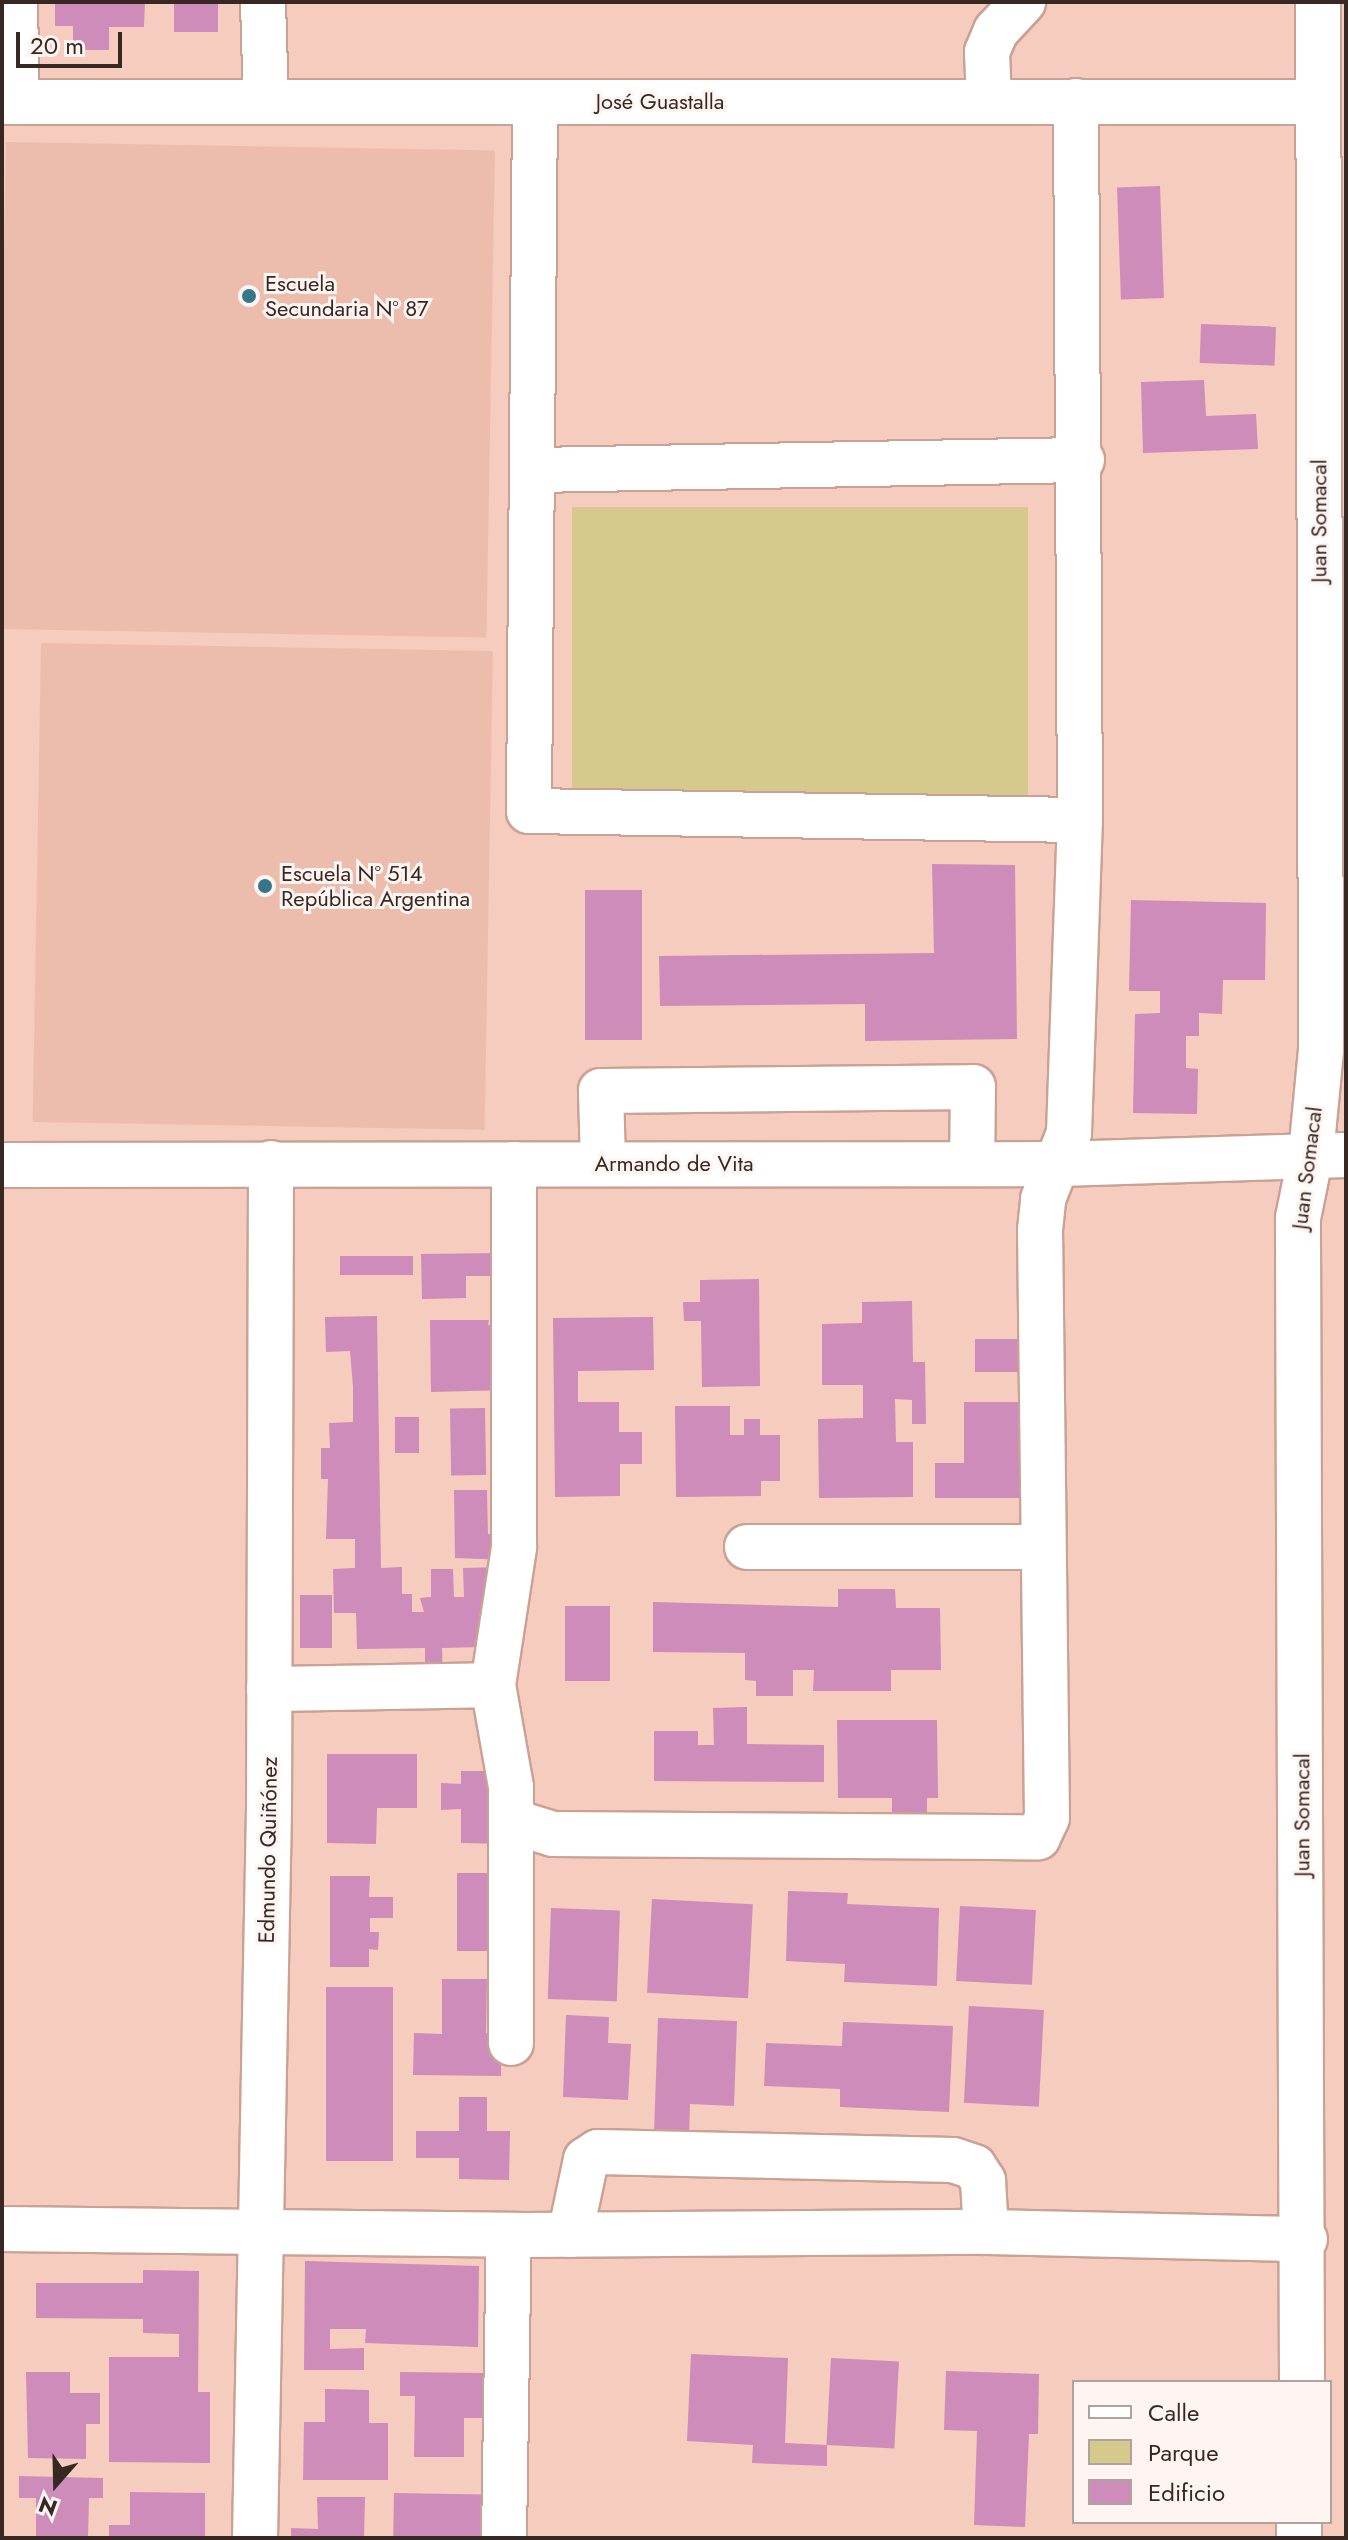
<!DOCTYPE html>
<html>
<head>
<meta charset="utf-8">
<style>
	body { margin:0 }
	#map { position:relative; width:1348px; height:2540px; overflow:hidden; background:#f5ccbe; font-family:Jost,sans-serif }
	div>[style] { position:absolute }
	.built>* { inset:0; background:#ecbdad; transform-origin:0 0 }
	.green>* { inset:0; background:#d5c98c; transform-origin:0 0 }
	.building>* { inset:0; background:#cd8cb9; transform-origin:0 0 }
	.roads { filter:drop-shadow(2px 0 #c9a295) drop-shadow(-2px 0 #c9a295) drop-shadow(0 2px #c9a295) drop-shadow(0 -2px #c9a295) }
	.minor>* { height:44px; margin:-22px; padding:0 22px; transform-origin:22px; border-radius:22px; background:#fff }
	.dots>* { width:22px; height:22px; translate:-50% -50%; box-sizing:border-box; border:4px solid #fef5f2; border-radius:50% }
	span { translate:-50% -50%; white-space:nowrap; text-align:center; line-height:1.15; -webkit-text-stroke:6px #fef5f2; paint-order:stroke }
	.street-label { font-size:22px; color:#382823 }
	.poi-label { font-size:22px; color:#382823 }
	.left { translate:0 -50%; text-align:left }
	.frame { position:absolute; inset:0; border:4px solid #382823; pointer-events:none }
	.legend { position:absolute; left:1072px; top:2380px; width:260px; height:144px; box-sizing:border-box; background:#fef5f2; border:2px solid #afa39f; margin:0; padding:10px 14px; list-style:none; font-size:24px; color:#382823 }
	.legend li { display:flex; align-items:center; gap:16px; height:40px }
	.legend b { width:40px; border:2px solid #afa39f }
	.north { position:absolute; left:16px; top:2444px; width:80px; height:80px; -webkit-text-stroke:6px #fef5f2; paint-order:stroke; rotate:200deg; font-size:22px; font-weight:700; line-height:32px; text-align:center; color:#382823 }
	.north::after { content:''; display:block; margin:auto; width:28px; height:36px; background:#382823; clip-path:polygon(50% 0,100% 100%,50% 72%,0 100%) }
	.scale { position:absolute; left:16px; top:32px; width:106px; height:36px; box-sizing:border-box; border:4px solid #382823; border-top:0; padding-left:10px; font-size:24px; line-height:28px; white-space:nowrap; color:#382823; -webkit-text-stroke:6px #fef5f2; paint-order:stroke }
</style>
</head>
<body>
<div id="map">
	<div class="built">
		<div style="left:6px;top:142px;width:489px;height:487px;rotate:1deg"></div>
		<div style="left:41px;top:643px;width:452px;height:479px;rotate:1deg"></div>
	</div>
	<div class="green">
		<div style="left:572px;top:507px;width:456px;height:290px"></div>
	</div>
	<div class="building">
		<div style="clip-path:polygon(55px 2px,145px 2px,144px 27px,109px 27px,109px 50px,73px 50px,73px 26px,55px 26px)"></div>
		<div style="left:174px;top:2px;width:44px;height:30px"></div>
		<div style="left:1160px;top:186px;width:112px;height:43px;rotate:88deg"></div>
		<div style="left:1201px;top:324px;width:75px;height:39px;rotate:2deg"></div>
		<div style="clip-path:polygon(1204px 380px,1206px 416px,1256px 414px,1258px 449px,1143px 453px,1141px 382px)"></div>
		<div style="clip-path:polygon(932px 864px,1015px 865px,1017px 1039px,865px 1041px,865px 1004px,660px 1006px,659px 956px,934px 953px)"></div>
		<div style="left:585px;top:890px;width:57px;height:150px"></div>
		<div style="clip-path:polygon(1131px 900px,1266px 903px,1265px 980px,1223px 980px,1222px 1014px,1199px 1013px,1199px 1036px,1186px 1036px,1186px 1068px,1198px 1069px,1197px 1114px,1133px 1113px,1135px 1014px,1160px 1013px,1160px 991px,1129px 991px)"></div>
		<div style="clip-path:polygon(501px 1253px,502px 1276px,466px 1276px,466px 1298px,422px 1299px,421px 1254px)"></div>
		<div style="left:413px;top:1256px;width:19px;height:73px;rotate:90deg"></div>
		<div style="clip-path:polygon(759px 1279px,760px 1386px,702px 1387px,701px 1321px,684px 1321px,683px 1302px,700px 1302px,700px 1280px)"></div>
		<div style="clip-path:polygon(912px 1301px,913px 1362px,925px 1362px,926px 1424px,912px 1424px,912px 1400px,895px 1399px,896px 1442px,913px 1442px,913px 1497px,819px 1498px,818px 1419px,863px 1418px,863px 1385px,822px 1385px,822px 1324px,862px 1323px,862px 1302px)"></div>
		<div style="clip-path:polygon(377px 1316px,381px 1568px,402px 1567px,402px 1594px,412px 1594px,412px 1612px,424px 1612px,420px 1598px,431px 1597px,431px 1569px,453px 1569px,454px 1597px,464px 1597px,463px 1568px,503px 1567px,498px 1609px,482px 1610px,482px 1647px,442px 1648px,443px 1684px,425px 1684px,425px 1648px,357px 1649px,356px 1613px,334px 1613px,333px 1569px,355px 1568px,355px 1539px,326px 1539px,328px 1479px,321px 1479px,321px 1448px,330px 1448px,329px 1423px,353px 1422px,353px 1387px,350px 1351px,326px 1352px,325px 1317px)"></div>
		<div style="clip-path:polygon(653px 1317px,654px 1370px,578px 1371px,578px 1402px,619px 1402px,619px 1432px,642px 1432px,642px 1464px,620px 1464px,620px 1496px,555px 1497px,553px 1318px)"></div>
		<div style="clip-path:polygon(430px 1320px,489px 1320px,488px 1325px,510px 1325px,511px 1390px,431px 1392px)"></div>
		<div style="left:1019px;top:1339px;width:33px;height:44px;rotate:90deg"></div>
		<div style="clip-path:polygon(964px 1402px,1034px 1402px,1035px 1498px,935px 1498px,935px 1463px,964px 1463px)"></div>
		<div style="clip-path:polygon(675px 1406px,730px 1406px,730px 1435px,744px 1435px,744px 1419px,760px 1419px,760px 1435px,780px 1435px,780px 1481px,761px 1481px,761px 1496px,676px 1497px)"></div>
		<div style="left:485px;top:1408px;width:67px;height:35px;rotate:89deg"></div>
		<div style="left:395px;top:1417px;width:24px;height:36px"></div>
		<div style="clip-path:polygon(454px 1490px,487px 1490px,488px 1534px,509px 1533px,510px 1560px,455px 1558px)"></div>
		<div style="clip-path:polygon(838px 1589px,895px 1589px,896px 1608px,940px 1608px,941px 1670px,891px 1670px,891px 1691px,813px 1691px,814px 1670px,793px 1670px,793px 1696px,756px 1696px,756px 1681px,745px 1680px,745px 1653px,653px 1652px,653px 1602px,838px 1607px)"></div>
		<div style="left:300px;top:1595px;width:32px;height:53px"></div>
		<div style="left:565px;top:1606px;width:45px;height:75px"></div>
		<div style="clip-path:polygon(747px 1707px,747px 1744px,824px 1745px,824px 1782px,654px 1781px,654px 1731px,698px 1731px,698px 1745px,714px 1745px,713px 1708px)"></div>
		<div style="clip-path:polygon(837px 1720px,937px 1720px,938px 1798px,927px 1798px,927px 1821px,892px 1821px,892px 1798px,838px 1798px)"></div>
		<div style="clip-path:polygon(327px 1754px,417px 1754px,417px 1808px,377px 1808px,376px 1844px,327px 1843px)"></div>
		<div style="clip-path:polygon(461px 1771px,488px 1771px,488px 1807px,507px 1807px,507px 1844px,461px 1843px,461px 1809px,441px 1810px,441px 1783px,461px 1784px)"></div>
		<div style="left:457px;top:1873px;width:32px;height:78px"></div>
		<div style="clip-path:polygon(330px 1876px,370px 1876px,369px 1897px,393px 1897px,393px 1918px,370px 1918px,370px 1932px,379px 1932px,378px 1950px,369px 1949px,369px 1967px,330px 1967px)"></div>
		<div style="clip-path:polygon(788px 1891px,848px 1893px,847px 1904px,939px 1908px,937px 1986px,844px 1982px,845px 1964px,786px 1961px)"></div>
		<div style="left:652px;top:1899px;width:101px;height:94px;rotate:3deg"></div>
		<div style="left:960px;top:1906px;width:76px;height:75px;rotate:3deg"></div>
		<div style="left:551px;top:1908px;width:69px;height:91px;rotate:2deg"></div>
		<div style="clip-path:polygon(442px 1979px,487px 1979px,486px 2033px,501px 2034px,501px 2076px,413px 2075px,414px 2033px,442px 2034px)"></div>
		<div style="left:326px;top:1987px;width:67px;height:174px"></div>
		<div style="left:969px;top:2006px;width:75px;height:97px;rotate:3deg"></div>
		<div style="clip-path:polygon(566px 2015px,609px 2017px,608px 2043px,631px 2044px,628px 2100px,563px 2097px)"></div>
		<div style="clip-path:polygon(658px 2018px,737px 2021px,734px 2106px,690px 2104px,689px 2136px,654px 2134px)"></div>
		<div style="clip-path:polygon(843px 2022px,953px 2026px,949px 2112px,840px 2107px,840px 2089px,764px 2086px,766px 2043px,842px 2046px)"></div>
		<div style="clip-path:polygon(459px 2097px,487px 2097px,487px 2131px,510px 2131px,509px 2180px,459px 2179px,459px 2158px,416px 2158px,416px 2131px,459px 2131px)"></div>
		<div style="clip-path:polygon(305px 2261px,479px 2266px,478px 2347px,365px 2343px,366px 2329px,330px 2329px,330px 2349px,364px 2348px,364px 2370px,304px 2370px)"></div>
		<div style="clip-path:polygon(143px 2270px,199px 2271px,198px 2392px,210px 2392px,210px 2463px,109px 2462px,109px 2357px,179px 2357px,179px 2334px,143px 2333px,143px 2319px,36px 2318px,36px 2283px,143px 2283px)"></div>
		<div style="clip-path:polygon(691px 2354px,788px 2358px,785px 2443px,827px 2445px,827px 2466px,752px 2463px,753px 2445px,687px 2441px)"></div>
		<div style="left:831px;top:2358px;width:68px;height:87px;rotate:3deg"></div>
		<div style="clip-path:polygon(946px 2371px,1039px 2374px,1038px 2434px,1029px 2434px,1025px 2527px,974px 2525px,977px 2431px,944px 2430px)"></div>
		<div style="clip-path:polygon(26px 2372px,70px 2372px,70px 2393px,100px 2393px,100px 2424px,86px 2424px,86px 2459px,28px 2458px)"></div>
		<div style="clip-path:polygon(400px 2372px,484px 2373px,484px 2418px,464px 2418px,464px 2457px,414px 2457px,415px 2396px,400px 2396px)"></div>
		<div style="clip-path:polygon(325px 2389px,369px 2390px,369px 2423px,388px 2423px,388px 2480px,303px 2480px,304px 2422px,325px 2422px)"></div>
		<div style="clip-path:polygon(19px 2476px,103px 2478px,103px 2498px,89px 2498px,88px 2538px,36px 2538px,36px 2498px,19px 2498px)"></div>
		<div style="clip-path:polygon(130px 2492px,205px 2493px,205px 2538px,109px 2538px,109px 2525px,130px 2525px)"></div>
		<div style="left:394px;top:2493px;width:89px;height:45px;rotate:1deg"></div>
		<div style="clip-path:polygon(317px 2497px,365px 2497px,364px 2538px,291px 2538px,291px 2528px,318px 2529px)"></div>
	</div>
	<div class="roads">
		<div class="minor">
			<div style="left:15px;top:2px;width:100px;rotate:88.9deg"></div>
			<div style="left:263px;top:2px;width:100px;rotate:88.3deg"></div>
			<div style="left:989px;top:100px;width:48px;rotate:-92.4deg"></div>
			<div style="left:987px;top:52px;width:23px;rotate:-67deg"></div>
			<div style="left:996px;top:31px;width:40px;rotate:-47deg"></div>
			<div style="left:2px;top:102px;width:1316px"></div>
			<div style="left:535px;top:103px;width:708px;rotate:90.49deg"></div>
			<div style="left:529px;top:811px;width:551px;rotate:0.94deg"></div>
			<div style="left:535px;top:470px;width:547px;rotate:-1.05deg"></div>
			<div style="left:603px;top:1163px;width:72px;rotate:-91.6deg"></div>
			<div style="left:601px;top:1091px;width:372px;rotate:-0.6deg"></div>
			<div style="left:973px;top:1087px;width:77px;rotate:90.7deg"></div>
			<div style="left:2px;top:1165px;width:1058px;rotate:-0.05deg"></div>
			<div style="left:1060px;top:1164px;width:286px;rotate:-1.8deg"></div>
			<div style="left:747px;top:1547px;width:294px"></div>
			<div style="left:269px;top:1689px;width:224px;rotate:-1deg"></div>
			<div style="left:511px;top:1821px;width:44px;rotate:17.2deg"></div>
			<div style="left:553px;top:1834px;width:485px;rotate:0.4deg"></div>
			<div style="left:1038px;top:1837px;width:21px;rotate:-65deg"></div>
			<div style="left:1047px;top:1818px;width:588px;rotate:-90.68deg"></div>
			<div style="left:1040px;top:1230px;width:31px;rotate:-84deg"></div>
			<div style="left:1043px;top:1199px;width:71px;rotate:-68.5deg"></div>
			<div style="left:1069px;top:1133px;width:313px;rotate:-88deg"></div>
			<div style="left:1080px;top:820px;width:719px;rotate:-90.32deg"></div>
			<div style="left:511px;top:2043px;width:256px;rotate:-90deg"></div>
			<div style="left:511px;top:1787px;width:104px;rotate:-100deg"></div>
			<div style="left:493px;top:1685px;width:140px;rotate:-81.3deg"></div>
			<div style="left:514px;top:1547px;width:383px;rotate:-90deg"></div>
			<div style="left:2px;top:2229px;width:525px;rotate:0.65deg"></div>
			<div style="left:527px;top:2235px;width:459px;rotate:-0.4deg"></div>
			<div style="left:986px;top:2232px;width:319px;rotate:1.3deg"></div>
			<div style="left:570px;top:2235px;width:77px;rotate:-78deg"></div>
			<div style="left:586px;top:2160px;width:14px;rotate:-34deg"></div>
			<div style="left:598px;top:2152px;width:355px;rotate:1.3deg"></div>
			<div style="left:953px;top:2160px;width:22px;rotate:18deg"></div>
			<div style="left:974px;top:2167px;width:17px;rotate:57deg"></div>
			<div style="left:983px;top:2181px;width:51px;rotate:86.6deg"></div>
			<div style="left:1302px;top:2382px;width:1164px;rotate:-90.2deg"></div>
			<div style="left:1298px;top:1218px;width:65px;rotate:-78.5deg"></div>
			<div style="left:1311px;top:1154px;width:104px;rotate:-84.5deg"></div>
			<div style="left:1321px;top:1050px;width:1048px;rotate:-90.16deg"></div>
			<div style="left:255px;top:2538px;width:728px;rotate:-88.9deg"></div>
			<div style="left:269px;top:1810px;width:647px;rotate:-89.82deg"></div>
			<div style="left:504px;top:2538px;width:303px;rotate:-89.1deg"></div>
			<div style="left:1299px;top:2538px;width:16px;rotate:-90deg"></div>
		</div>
	</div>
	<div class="dots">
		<div style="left:249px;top:296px;background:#357789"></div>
		<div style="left:265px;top:886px;background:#357789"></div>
	</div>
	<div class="street-label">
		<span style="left:660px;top:102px">José Guastalla</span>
		<span style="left:1319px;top:521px;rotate:-90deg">Juan Somacal</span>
		<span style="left:674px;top:1164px">Armando de Vita</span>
		<span style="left:1307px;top:1168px;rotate:-83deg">Juan Somacal</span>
		<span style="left:1302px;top:1815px;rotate:-90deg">Juan Somacal</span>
		<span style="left:268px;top:1850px;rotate:-89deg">Edmundo Quiñónez</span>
	</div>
	<div class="poi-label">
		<span class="left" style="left:265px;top:296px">Escuela<br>Secundaria Nº 87</span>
		<span class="left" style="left:281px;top:886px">Escuela Nº 514<br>República Argentina</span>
	</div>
	<div class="frame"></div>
	<ul class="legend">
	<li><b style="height:10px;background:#fff"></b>Calle</li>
	<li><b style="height:22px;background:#d5c98c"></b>Parque</li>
	<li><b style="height:22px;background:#cd8cb9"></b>Edificio</li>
	</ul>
	<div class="north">N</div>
	<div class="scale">20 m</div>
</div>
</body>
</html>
